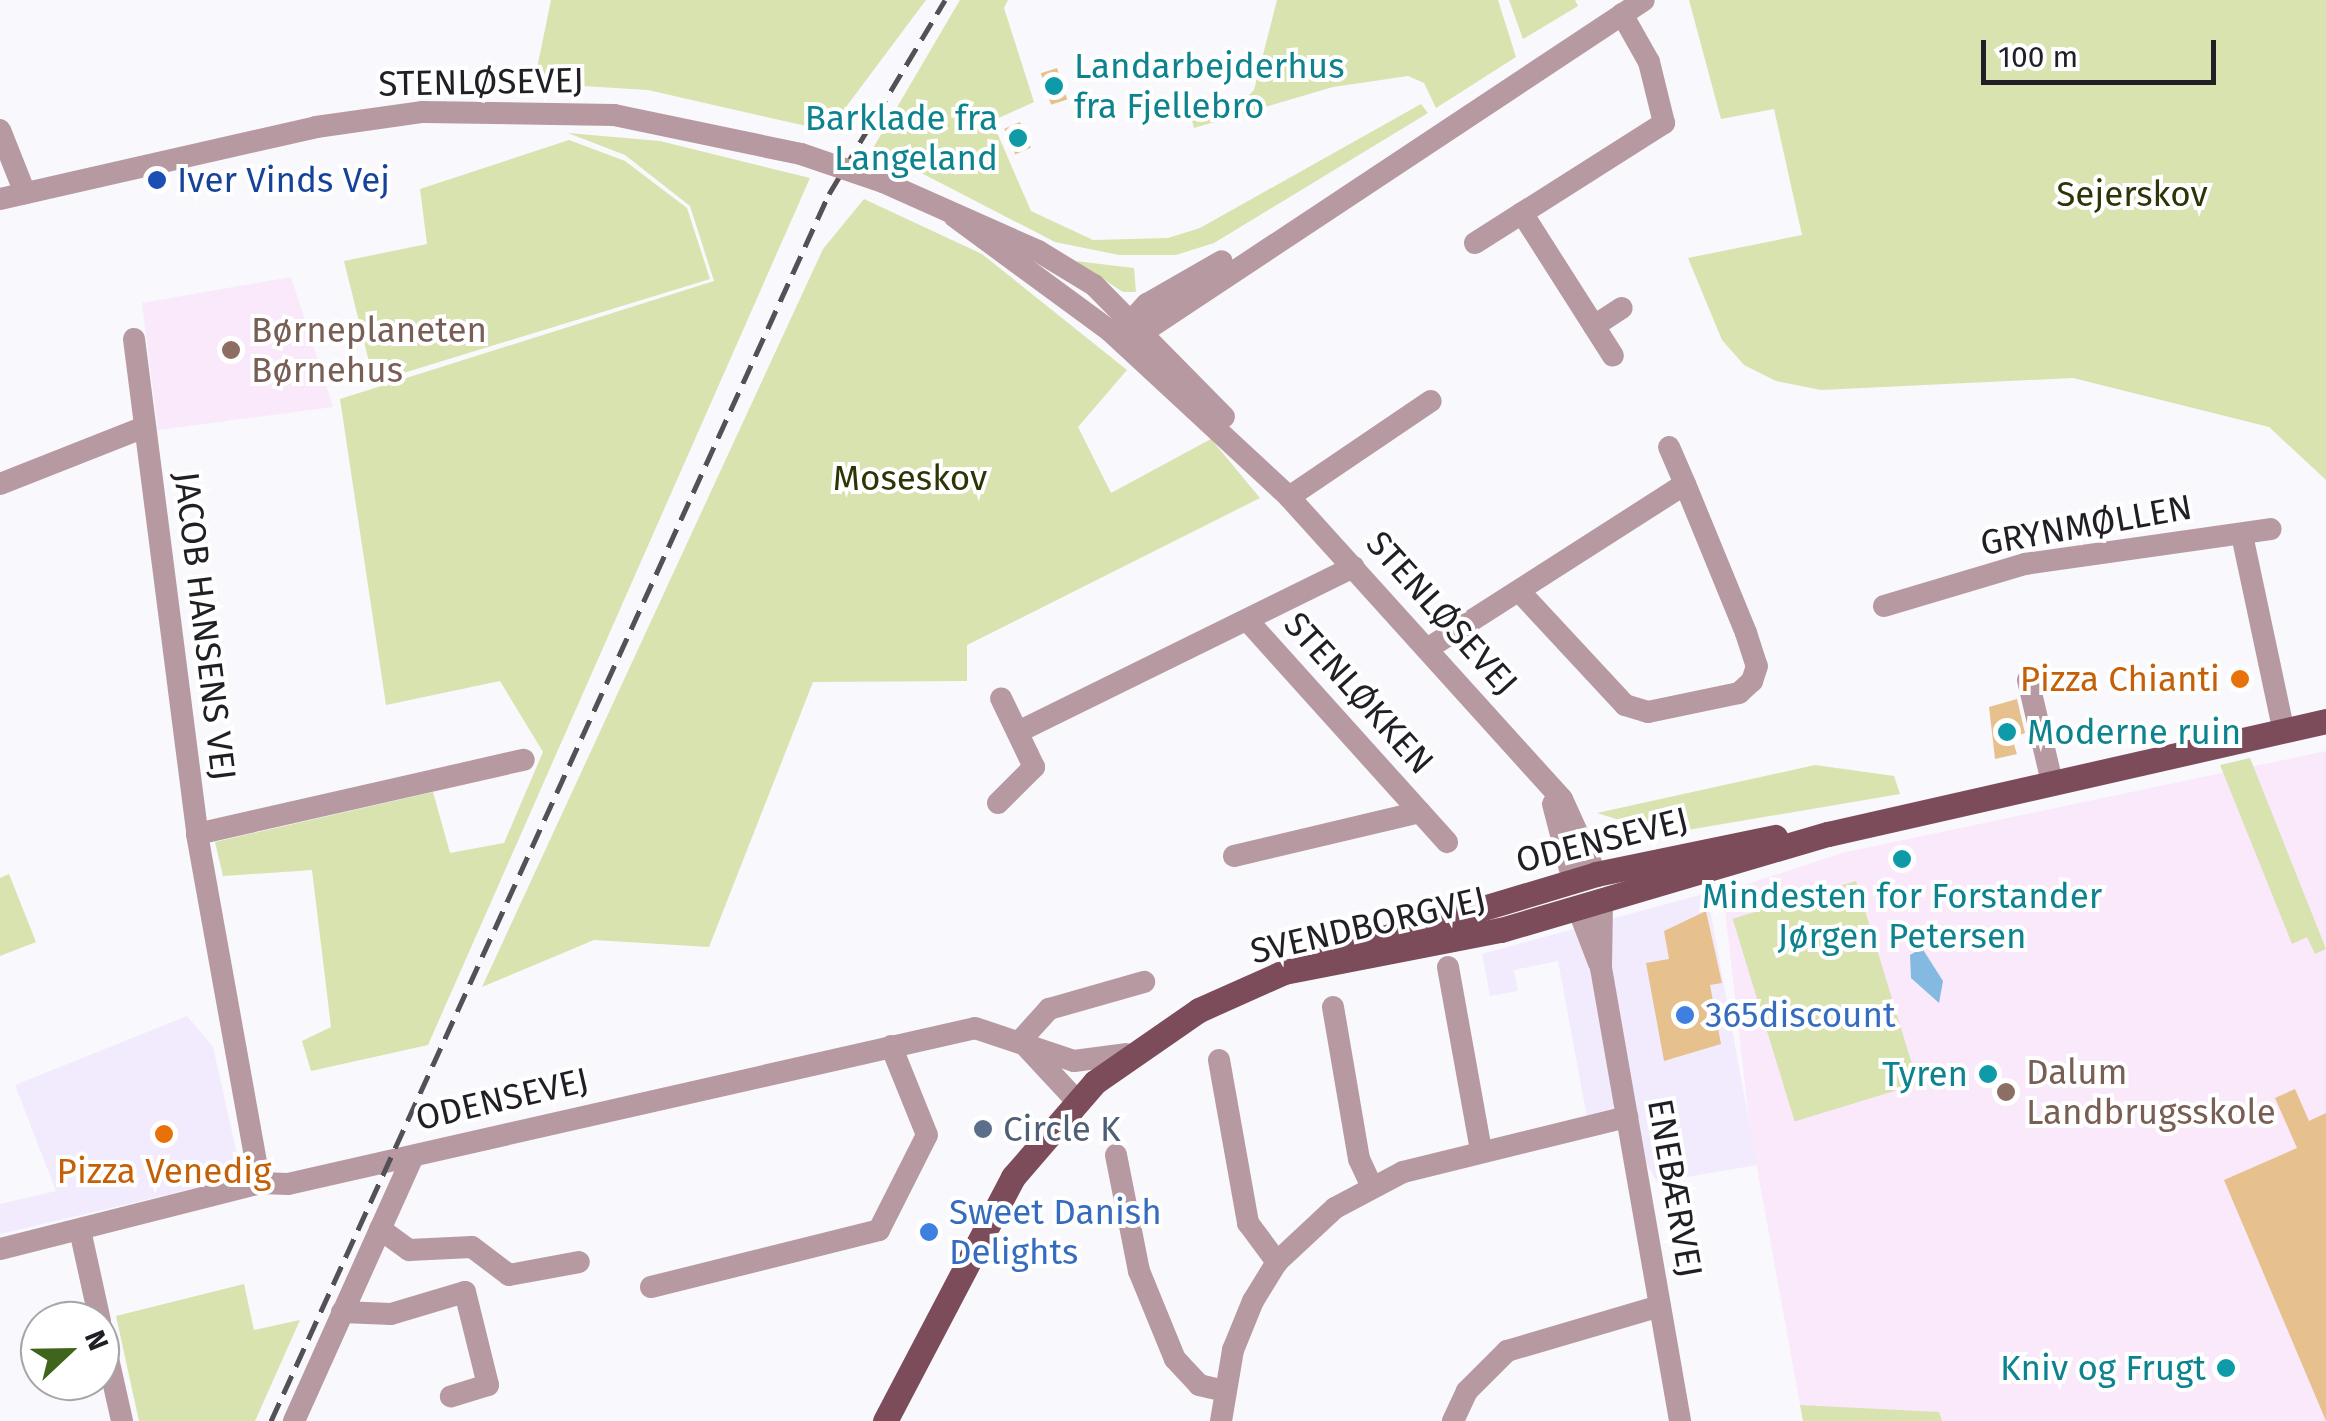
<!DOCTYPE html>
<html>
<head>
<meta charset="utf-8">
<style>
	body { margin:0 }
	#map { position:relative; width:2326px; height:1421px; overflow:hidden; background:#f9f8fc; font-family:"Fira Sans",sans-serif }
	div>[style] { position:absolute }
	.built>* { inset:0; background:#f1ebfd }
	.education>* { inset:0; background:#f9e9fb }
	.green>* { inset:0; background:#d8e3b0; transform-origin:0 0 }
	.water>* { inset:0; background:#84bae1 }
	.building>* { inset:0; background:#e7c18d; transform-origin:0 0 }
	.minor>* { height:22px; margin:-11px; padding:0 11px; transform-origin:11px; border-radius:11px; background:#b79aa1 }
	.major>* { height:25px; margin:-12.5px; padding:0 12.5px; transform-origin:12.5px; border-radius:12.5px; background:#7c4c5a }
	.rail>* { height:5px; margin-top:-2.5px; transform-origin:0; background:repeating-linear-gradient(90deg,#535057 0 20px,transparent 0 30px) }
	.minor-bridge>* { height:22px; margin:-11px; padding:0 11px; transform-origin:11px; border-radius:11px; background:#b79aa1 }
	.dots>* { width:28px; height:28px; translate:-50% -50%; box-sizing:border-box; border:5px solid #fff; border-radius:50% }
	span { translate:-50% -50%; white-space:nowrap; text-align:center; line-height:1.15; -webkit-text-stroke:8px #fff; paint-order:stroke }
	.culture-label { font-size:35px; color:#0d838f }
	.left { translate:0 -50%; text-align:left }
	.right { translate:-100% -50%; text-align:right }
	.street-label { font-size:35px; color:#211e26 }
	.transit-label { font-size:35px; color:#164399 }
	.park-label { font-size:35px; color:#2d3406 }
	.education-label { font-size:35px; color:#785e54 }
	.food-label { font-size:35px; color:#c56008 }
	.shop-label { font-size:35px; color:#366cbe }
	.service-label { font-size:35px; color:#4e5e75 }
	.north { position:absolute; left:20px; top:1301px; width:100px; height:100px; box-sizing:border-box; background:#fff; border:2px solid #a6a5a8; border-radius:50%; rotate:68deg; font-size:28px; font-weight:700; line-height:40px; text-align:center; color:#211e26 }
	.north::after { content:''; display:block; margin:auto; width:35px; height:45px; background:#3f641c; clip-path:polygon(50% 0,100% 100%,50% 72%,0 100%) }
	.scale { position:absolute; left:1981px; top:40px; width:235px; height:45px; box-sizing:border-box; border:5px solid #211e26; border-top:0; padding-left:12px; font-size:30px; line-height:35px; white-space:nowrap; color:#211e26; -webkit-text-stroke:8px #fff; paint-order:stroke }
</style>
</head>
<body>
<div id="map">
	<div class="built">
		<div style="clip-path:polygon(1707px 893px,1757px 1165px,1657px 1182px,1616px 1111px,1587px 1117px,1558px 961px,1514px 970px,1518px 991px,1490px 996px,1482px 954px)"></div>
		<div style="clip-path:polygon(187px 1016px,213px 1047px,242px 1177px,0 1234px,0 1204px,56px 1191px,15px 1085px)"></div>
	</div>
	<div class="education">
		<div style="clip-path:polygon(291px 277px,333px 407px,158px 430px,142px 303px)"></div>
		<div style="clip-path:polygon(2326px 751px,2326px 1421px,1803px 1421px,1750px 1129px,1723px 892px,1842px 853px)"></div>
	</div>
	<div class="green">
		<div style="clip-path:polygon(551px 0,926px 0,828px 131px,648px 90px,534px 83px)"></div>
		<div style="clip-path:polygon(960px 0,1008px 0,1004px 8px,1034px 102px,992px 121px,1031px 211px,1093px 240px,1168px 238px,1200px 228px,1421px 104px,1428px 113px,1214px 243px,1176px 255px,1119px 255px,1055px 242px,873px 148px)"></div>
		<div style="clip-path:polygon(1277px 0,1498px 0,1516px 57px,1436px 108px,1424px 83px,1408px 76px,1333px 87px,1194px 128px,1192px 121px,1240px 104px,1254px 90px)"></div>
		<div style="clip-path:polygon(1509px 0,1575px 0,1578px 6px,1523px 39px)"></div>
		<div style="clip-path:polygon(2326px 0,2326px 480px,2269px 427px,2073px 378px,1821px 390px,1776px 381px,1744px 365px,1722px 340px,1688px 258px,1802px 235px,1774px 109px,1721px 119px,1689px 0)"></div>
		<div style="clip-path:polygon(568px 133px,660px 141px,810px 178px,428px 1045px,311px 1071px,302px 1041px,331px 1027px,312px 870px,223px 876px,215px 842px,433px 792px,450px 853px,504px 843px,543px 752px,500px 681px,386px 705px,340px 399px,714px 281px,690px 206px,625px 155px)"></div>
		<div style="clip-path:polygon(569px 140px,625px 161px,687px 208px,710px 279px,374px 382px,344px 261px,427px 244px,420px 189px)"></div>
		<div style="clip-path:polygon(864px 199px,982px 254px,1127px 370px,1078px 427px,1111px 493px,1211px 439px,1260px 498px,967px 645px,967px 681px,813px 682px,709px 947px,594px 940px,482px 987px,823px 249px)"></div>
		<div style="clip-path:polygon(1075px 261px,1134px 268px,1136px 292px,1123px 292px)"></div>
		<div style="clip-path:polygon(2250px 758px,2326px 949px,2315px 954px,2307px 937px,2292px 944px,2220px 765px)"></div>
		<div style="clip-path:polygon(1815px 765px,1894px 776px,1900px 794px,1664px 834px,1597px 813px)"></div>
		<div style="clip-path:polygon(9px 874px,36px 942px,0 956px,0 878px)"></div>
		<div style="left:1856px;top:881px;width:212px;height:129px;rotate:73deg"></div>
		<div style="clip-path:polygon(244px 1284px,254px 1330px,300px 1320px,255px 1421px,139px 1421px,116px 1316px)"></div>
		<div style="clip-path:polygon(1800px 1405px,1939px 1412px,1942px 1421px,1803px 1421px)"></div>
	</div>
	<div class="water">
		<div style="clip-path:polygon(1922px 948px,1943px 981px,1939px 1003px,1911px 978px,1910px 955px)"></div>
	</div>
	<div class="building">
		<div style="left:1057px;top:68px;width:33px;height:17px;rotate:72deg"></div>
		<div style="left:1020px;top:122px;width:28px;height:17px;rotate:67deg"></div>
		<div style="clip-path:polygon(2017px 699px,2025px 733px,2012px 738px,2017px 754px,1995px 759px,1989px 707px)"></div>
		<div style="clip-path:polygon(1706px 911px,1722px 983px,1710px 985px,1721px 1044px,1664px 1061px,1646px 963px,1669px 959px,1664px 931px)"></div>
		<div style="clip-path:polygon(2295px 1089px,2309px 1121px,2326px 1113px,2326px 1421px,2224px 1180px,2297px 1148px,2275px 1098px)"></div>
	</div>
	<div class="minor">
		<div style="left:0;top:130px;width:68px;rotate:68.4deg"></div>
		<div style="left:883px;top:182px;width:170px;rotate:24deg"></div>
		<div style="left:1038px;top:251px;width:66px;rotate:31.3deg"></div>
		<div style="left:1094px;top:285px;width:185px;rotate:45.4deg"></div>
		<div style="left:0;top:199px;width:324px;rotate:-12.8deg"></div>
		<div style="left:316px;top:127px;width:108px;rotate:-8deg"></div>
		<div style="left:423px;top:112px;width:191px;rotate:0.9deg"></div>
		<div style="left:614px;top:115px;width:191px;rotate:11.8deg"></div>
		<div style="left:1522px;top:213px;width:169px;rotate:57.5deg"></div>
		<div style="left:955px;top:217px;width:192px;rotate:36.3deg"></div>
		<div style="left:1110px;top:331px;width:244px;rotate:42.8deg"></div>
		<div style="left:1289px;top:497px;width:407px;rotate:47.9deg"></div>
		<div style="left:1562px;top:799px;width:82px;rotate:65.6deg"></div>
		<div style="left:1475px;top:243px;width:224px;rotate:-32.4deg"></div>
		<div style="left:1664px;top:123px;width:63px;rotate:-103.8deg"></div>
		<div style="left:1649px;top:62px;width:55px;rotate:-119.4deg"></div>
		<div style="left:1594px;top:326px;width:33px;rotate:-33deg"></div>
		<div style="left:1126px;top:327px;width:31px;rotate:-48deg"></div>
		<div style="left:1147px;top:304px;width:86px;rotate:-29.8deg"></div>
		<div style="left:1146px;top:330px;width:597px;rotate:-33.53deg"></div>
		<div style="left:134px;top:339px;width:499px;rotate:82.7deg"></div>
		<div style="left:197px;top:834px;width:355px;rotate:79.8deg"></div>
		<div style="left:1669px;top:447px;width:40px;rotate:66.6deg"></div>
		<div style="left:0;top:484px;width:156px;rotate:-21.5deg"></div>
		<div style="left:1289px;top:497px;width:171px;rotate:-34.1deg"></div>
		<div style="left:2242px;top:535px;width:197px;rotate:78deg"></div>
		<div style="left:1884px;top:606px;width:147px;rotate:-16.6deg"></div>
		<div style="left:2025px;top:564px;width:248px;rotate:-8.1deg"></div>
		<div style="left:1247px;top:620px;width:299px;rotate:48deg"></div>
		<div style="left:1427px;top:649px;width:306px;rotate:-32.6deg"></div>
		<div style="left:1685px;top:484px;width:161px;rotate:67.7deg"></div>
		<div style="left:1746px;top:633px;width:35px;rotate:72deg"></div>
		<div style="left:1757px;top:666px;width:16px;rotate:108deg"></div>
		<div style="left:1752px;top:681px;width:18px;rotate:137deg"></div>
		<div style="left:1739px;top:693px;width:93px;rotate:168.2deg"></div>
		<div style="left:1648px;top:712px;width:24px;rotate:-163deg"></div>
		<div style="left:1625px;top:705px;width:156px;rotate:-132.9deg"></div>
		<div style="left:2028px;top:680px;width:105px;rotate:76.8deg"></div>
		<div style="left:1018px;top:732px;width:374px;rotate:-26.2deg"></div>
		<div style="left:998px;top:803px;width:51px;rotate:-45deg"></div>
		<div style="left:1034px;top:767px;width:76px;rotate:-115.6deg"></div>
		<div style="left:1553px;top:804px;width:80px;rotate:75.4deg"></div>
		<div style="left:197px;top:834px;width:335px;rotate:-12.8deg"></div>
		<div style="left:1234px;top:856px;width:191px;rotate:-13.3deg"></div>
		<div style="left:1602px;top:904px;width:64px;rotate:90.9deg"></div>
		<div style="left:1601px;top:968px;width:460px;rotate:80.1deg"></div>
		<div style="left:1579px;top:911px;width:56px;rotate:69deg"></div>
		<div style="left:1448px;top:967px;width:187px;rotate:79.8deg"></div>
		<div style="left:1333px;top:1007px;width:154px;rotate:80.3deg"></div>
		<div style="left:1359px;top:1159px;width:29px;rotate:65deg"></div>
		<div style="left:1021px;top:1040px;width:42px;rotate:-47.9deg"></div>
		<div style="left:1049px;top:1009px;width:99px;rotate:-15.9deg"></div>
		<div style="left:1023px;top:1043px;width:78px;rotate:47.1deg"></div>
		<div style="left:1219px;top:1060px;width:166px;rotate:79.9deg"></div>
		<div style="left:1248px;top:1223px;width:49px;rotate:53.4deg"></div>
		<div style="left:1116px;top:1155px;width:118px;rotate:78.8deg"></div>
		<div style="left:1139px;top:1271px;width:95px;rotate:67.8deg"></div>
		<div style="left:1175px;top:1359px;width:35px;rotate:47deg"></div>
		<div style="left:1199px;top:1385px;width:26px;rotate:13deg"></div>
		<div style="left:380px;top:1229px;width:36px;rotate:36deg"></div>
		<div style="left:409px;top:1250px;width:63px;rotate:-2.7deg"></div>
		<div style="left:472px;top:1247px;width:46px;rotate:37.1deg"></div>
		<div style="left:509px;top:1275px;width:71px;rotate:-10.5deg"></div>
		<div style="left:80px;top:1230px;width:93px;rotate:77.6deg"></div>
		<div style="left:0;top:1249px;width:268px;rotate:-14.2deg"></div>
		<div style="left:260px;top:1183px;width:28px;rotate:2deg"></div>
		<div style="left:288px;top:1184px;width:704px;rotate:-12.79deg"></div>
		<div style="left:975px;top:1028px;width:104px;rotate:18.4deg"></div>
		<div style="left:1074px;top:1061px;width:52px;rotate:-7.7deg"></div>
		<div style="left:651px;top:1287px;width:235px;rotate:-14deg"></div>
		<div style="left:879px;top:1230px;width:106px;rotate:-63.2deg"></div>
		<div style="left:927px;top:1135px;width:96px;rotate:-112deg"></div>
		<div style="left:342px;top:1312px;width:49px;rotate:2.3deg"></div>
		<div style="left:391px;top:1314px;width:77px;rotate:-16.6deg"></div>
		<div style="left:465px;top:1292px;width:96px;rotate:76.1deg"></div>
		<div style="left:488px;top:1385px;width:39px;rotate:163deg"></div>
		<div style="left:100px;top:1323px;width:100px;rotate:77.3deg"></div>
		<div style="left:294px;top:1421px;width:290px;rotate:-65.8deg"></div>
		<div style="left:1221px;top:1421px;width:72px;rotate:-80.4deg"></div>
		<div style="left:1233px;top:1350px;width:53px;rotate:-67.8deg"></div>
		<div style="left:1253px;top:1301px;width:46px;rotate:-58.4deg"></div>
		<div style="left:1277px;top:1262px;width:79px;rotate:-43deg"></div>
		<div style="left:1335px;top:1208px;width:77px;rotate:-27.9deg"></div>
		<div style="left:1403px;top:1172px;width:231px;rotate:-13.8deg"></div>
		<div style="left:1453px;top:1421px;width:33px;rotate:-65deg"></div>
		<div style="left:1467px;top:1391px;width:57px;rotate:-45deg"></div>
		<div style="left:1507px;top:1351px;width:159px;rotate:-16.4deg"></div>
	</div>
	<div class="major">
		<div style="left:1330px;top:954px;width:278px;rotate:-16.7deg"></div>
		<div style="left:1596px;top:874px;width:183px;rotate:-11.7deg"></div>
		<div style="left:885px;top:1421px;width:276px;rotate:-62.3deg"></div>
		<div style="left:1013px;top:1177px;width:125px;rotate:-49.2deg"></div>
		<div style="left:1095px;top:1082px;width:126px;rotate:-34.7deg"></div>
		<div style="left:1199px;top:1010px;width:93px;rotate:-24.1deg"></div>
		<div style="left:1284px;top:972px;width:221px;rotate:-11deg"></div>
		<div style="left:1501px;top:930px;width:341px;rotate:-16.4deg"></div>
		<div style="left:1828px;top:834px;width:511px;rotate:-12.78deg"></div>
	</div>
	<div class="rail">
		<div style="left:271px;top:1421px;width:1348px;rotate:-65.55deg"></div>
		<div style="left:829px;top:194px;width:226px;rotate:-59.1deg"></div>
	</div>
	<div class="minor-bridge">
		<div style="left:801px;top:154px;width:87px;rotate:18.9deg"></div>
	</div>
	<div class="dots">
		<div style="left:1054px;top:86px;background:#0f9aa8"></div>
		<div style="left:1018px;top:138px;background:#0f9aa8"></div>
		<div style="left:157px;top:180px;background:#1a4fb4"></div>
		<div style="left:231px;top:350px;background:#8d6e63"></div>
		<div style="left:2240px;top:679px;background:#e8710a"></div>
		<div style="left:2007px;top:732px;background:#0f9aa8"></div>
		<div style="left:1902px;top:859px;background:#0f9aa8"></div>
		<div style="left:1685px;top:1015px;background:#3f7fe0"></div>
		<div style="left:1988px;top:1074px;background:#0f9aa8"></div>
		<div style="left:2006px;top:1092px;background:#8d6e63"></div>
		<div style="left:983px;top:1129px;background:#5c6f8a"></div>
		<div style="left:164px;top:1134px;background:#e8710a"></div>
		<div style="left:929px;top:1232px;background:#3f7fe0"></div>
		<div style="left:2226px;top:1368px;background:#0f9aa8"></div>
	</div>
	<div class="culture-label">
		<span class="left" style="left:1074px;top:86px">Landarbejderhus<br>fra Fjellebro</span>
		<span class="right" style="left:998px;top:138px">Barklade fra<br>Langeland</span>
		<span class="left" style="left:2027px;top:732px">Moderne ruin</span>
		<span style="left:1902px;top:916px">Mindesten for Forstander<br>Jørgen Petersen</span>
		<span class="right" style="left:1968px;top:1074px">Tyren</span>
		<span class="right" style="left:2206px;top:1368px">Kniv og Frugt</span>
	</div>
	<div class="street-label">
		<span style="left:481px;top:82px;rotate:-1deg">STENLØSEVEJ</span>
		<span style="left:2086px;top:525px;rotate:-10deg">GRYNMØLLEN</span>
		<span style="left:1442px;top:613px;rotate:48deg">STENLØSEVEJ</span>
		<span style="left:205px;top:626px;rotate:83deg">JACOB HANSENS VEJ</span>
		<span style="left:1359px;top:693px;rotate:48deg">STENLØKKEN</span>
		<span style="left:1602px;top:840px;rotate:-14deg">ODENSEVEJ</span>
		<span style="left:1368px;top:925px;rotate:-13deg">SVENDBORGVEJ</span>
		<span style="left:502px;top:1099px;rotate:-13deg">ODENSEVEJ</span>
		<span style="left:1675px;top:1188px;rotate:80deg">ENEBÆRVEJ</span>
	</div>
	<div class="transit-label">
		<span class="left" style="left:177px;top:180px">Iver Vinds Vej</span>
	</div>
	<div class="park-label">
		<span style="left:2132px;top:194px">Sejerskov</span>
		<span style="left:910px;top:478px">Moseskov</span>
	</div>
	<div class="education-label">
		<span class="left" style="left:251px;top:350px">Børneplaneten<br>Børnehus</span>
		<span class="left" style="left:2026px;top:1092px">Dalum<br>Landbrugsskole</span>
	</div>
	<div class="food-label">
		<span class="right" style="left:2220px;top:679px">Pizza Chianti</span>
		<span style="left:164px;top:1171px">Pizza Venedig</span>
	</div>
	<div class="shop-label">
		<span class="left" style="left:1705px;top:1015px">365discount</span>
		<span class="left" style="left:949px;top:1232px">Sweet Danish<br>Delights</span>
	</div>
	<div class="service-label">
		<span class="left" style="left:1003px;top:1129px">Circle K</span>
	</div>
	<div class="north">N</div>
	<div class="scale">100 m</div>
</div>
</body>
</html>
